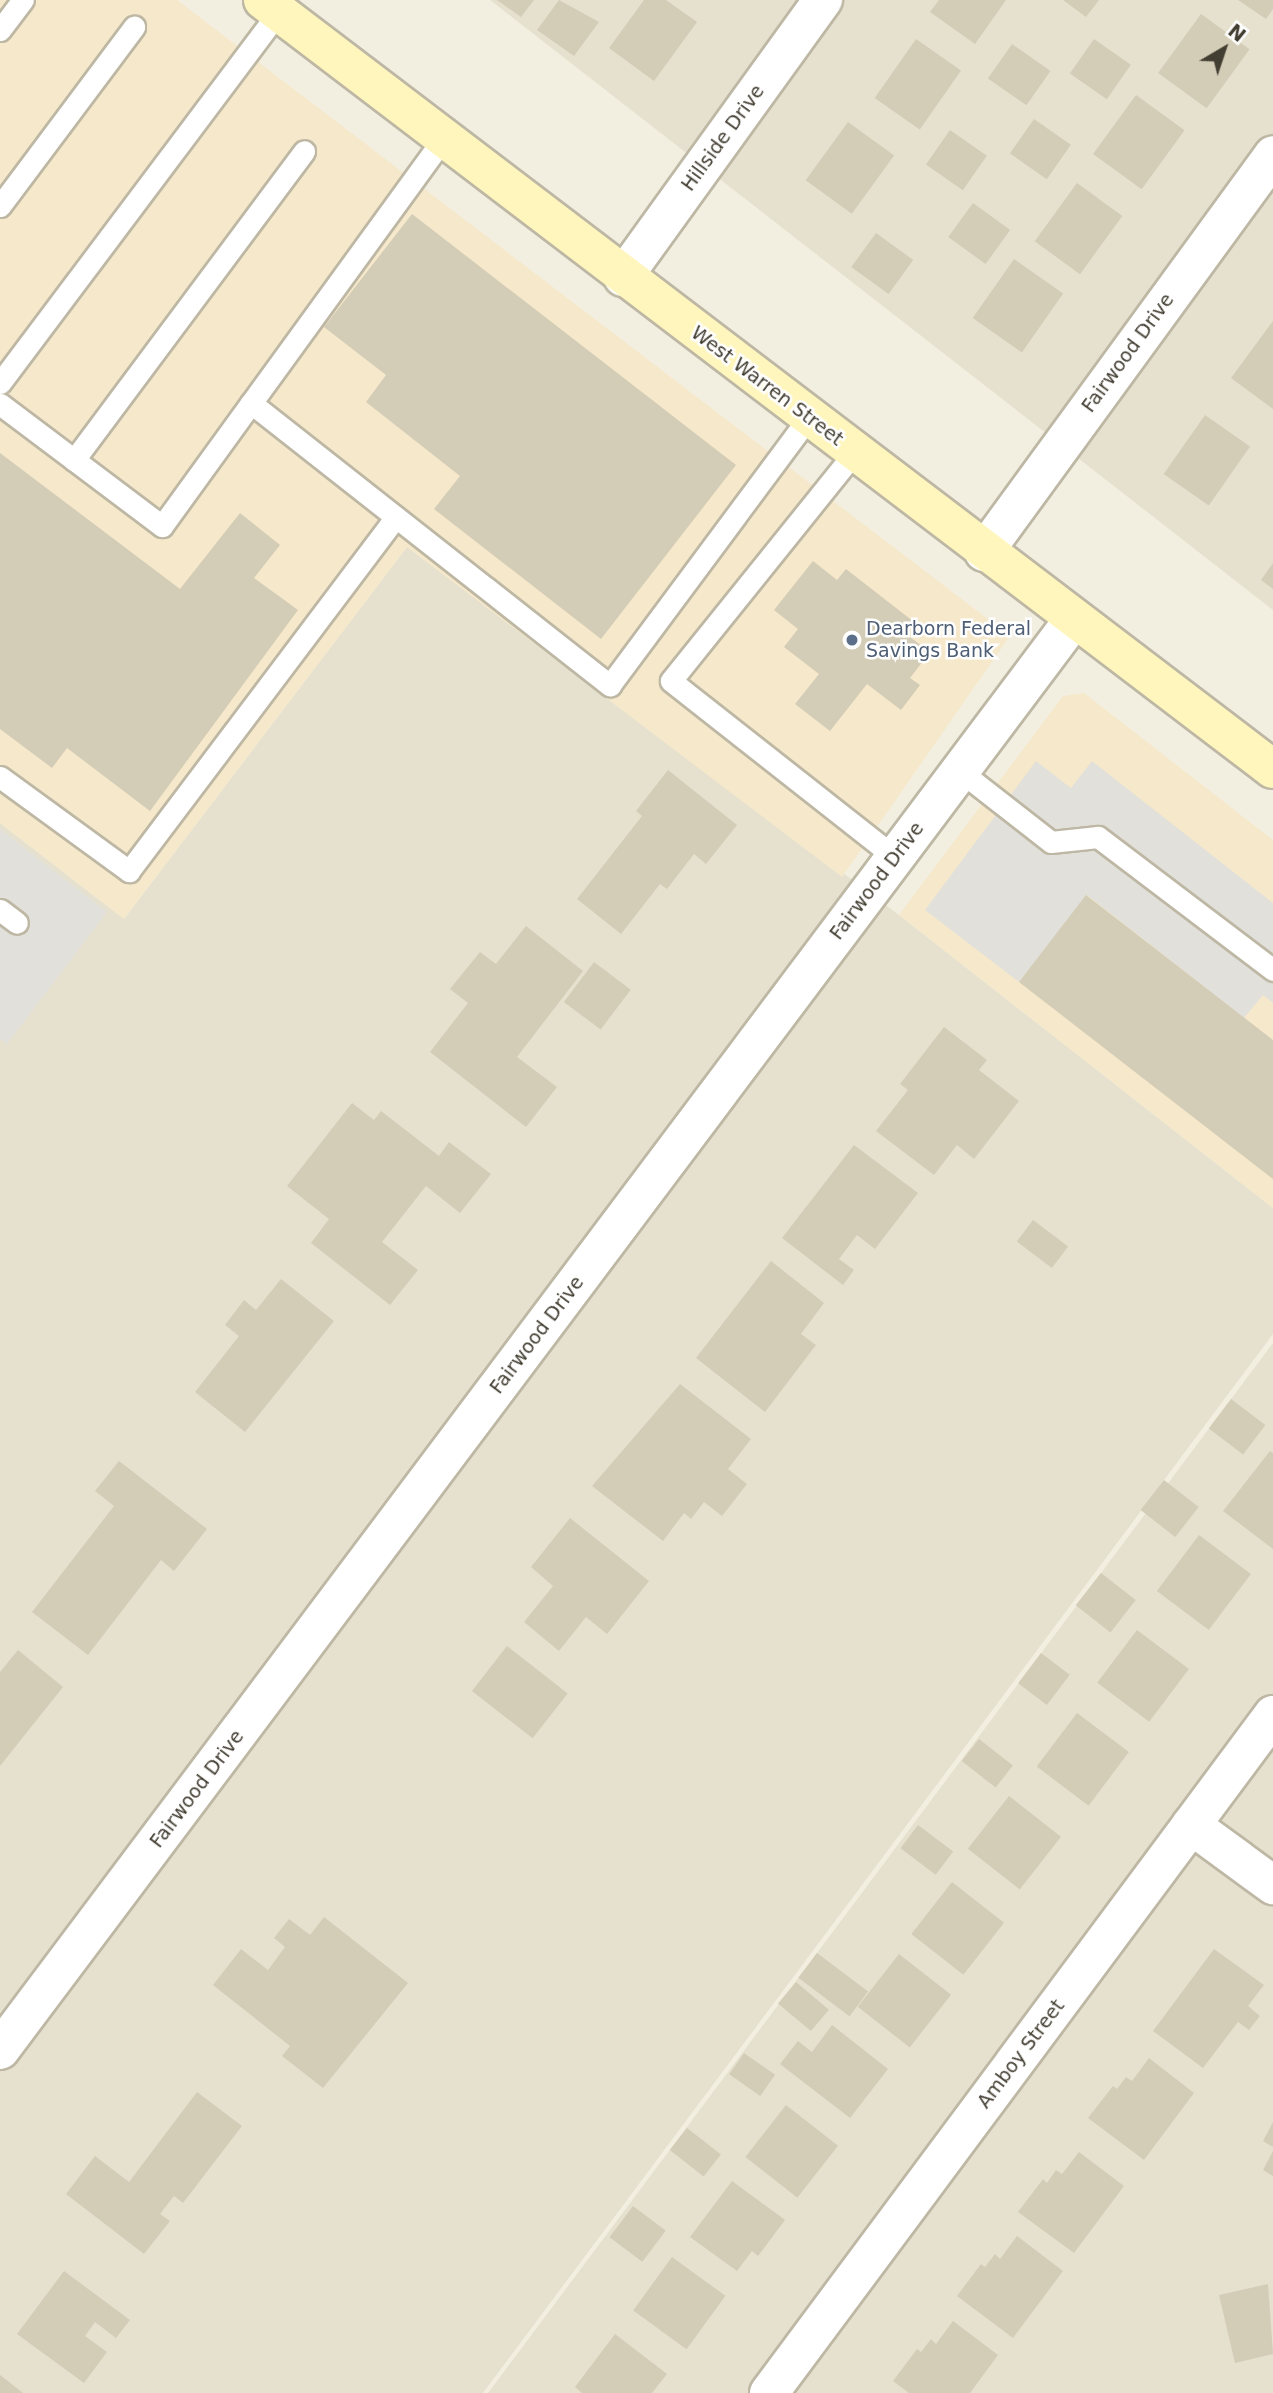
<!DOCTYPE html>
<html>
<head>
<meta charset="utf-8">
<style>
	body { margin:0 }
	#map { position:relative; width:1273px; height:2393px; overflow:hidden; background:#f2efe1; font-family:"DejaVu Sans",sans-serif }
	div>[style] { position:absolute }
	.residential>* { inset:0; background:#e6e1cf }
	.commercial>* { inset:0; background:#f6e8ca }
	.parking>* { inset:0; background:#e2e0db }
	.building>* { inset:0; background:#d3ccb6; transform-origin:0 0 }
	.roads { filter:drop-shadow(2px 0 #bdb7a4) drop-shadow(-2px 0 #bdb7a4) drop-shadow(0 2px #bdb7a4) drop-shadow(0 -2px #bdb7a4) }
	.service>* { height:21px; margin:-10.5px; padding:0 10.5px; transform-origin:10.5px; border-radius:10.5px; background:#fff }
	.minor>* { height:38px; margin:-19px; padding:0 19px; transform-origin:19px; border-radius:19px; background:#fff }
	.secondary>* { height:38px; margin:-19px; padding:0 19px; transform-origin:19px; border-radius:19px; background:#fff6be }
	.dots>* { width:19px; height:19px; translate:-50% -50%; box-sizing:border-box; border:4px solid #fff; border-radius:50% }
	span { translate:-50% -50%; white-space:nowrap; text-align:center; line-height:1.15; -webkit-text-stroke:5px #fff; paint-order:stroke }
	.street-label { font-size:19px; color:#433e32 }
	.service-label { font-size:19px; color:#4e5e75 }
	.left { translate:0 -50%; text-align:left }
	.north { position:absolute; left:1189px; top:14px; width:70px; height:70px; -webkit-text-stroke:5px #fff; paint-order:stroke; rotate:39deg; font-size:19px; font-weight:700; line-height:28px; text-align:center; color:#433e32 }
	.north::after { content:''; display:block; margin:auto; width:24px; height:32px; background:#433e32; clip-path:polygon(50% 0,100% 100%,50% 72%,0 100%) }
</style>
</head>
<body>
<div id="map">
	<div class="residential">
		<div style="clip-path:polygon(490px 0,1273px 0,1273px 610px)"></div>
		<div style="clip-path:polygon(407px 547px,899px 915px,1273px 1208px,1273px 1334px,483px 2393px,0 2393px,0 823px,124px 919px)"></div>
		<div style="clip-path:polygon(1273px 1343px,1273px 2393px,488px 2393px)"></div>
	</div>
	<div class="commercial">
		<div style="clip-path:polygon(0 0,177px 0,1010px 636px,842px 877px,407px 547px,124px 919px,0 823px)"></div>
		<div style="clip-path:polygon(1084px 693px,1273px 840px,1273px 1208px,899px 915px,1063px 696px)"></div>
	</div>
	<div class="parking">
		<div style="clip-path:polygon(1036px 761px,1071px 788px,1092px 761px,1273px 903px,1273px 1003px,1263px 995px,1244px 1018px,1087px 895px,1019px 982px,925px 910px)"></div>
		<div style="clip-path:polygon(0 829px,107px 912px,7px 1044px,0 1039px)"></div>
	</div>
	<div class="building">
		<div style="clip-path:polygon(497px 0,534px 0,521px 17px)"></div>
		<div style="clip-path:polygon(559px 0,599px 22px,574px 56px,537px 30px)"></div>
		<div style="clip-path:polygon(644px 0,666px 0,697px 22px,654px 81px,609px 48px)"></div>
		<div style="clip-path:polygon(939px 0,1006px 0,975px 44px,930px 12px)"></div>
		<div style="clip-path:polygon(1063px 0,1099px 0,1086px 17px)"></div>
		<div style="clip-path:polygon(1238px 0,1273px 0,1273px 9px,1266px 19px)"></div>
		<div style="left:1201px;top:14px;width:60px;height:73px;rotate:36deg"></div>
		<div style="left:916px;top:39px;width:55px;height:72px;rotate:35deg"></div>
		<div style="left:1094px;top:39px;width:45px;height:42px;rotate:35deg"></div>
		<div style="left:1012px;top:44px;width:47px;height:42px;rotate:35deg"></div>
		<div style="left:1136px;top:95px;width:60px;height:73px;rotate:36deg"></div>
		<div style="left:1034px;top:119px;width:45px;height:42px;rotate:35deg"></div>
		<div style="left:848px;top:122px;width:57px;height:72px;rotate:36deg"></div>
		<div style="left:950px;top:130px;width:45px;height:42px;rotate:35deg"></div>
		<div style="left:1077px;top:183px;width:56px;height:72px;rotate:36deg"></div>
		<div style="left:973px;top:203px;width:46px;height:42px;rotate:36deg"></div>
		<div style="clip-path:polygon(412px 214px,736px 465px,601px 639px,434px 509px,460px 476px,366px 402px,386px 375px,324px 327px)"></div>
		<div style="left:876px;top:233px;width:46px;height:42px;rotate:36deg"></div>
		<div style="left:1014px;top:259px;width:60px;height:72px;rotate:35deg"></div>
		<div style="clip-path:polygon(1273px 321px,1273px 409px,1231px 378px)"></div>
		<div style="left:1205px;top:415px;width:55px;height:72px;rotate:35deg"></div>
		<div style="clip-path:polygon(0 453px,180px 589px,240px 513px,280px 545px,254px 578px,298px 610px,150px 811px,67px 748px,52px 768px,0 729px)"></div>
		<div style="clip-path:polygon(813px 561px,837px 580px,846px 569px,914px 622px,906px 634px,930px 652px,910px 678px,920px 685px,901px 710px,867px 684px,830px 731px,795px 704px,819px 674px,784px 647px,798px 629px,774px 610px)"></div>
		<div style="clip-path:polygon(1273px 563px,1273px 589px,1261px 580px)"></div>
		<div style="clip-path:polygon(668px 770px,737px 825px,706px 864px,694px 854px,667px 889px,660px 884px,621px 934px,577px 899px,642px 816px,636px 811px)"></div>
		<div style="clip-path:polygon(1086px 895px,1273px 1040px,1273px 1179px,1019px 982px)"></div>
		<div style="clip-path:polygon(526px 926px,583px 971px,517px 1057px,557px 1087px,526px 1127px,430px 1052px,468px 1003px,450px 989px,480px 952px,496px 964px)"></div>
		<div style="left:594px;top:962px;width:46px;height:50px;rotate:37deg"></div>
		<div style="clip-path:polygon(944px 1027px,987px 1060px,979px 1070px,1019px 1101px,974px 1159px,957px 1145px,934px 1175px,876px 1131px,908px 1090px,900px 1084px)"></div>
		<div style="clip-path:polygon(352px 1103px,374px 1120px,381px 1111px,439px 1156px,449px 1142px,491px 1174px,460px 1213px,426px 1186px,382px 1242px,418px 1270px,390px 1305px,311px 1243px,329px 1219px,287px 1186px)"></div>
		<div style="clip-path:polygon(854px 1145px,918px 1193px,875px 1249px,857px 1235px,839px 1259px,854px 1270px,843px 1285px,782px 1238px)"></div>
		<div style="left:1033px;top:1220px;width:44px;height:27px;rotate:37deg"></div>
		<div style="clip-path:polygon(771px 1261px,824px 1303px,801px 1334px,816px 1345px,765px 1412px,696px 1358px)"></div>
		<div style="clip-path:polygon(281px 1279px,334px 1321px,245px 1432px,195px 1392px,239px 1336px,225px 1325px,244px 1300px,256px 1310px)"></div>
		<div style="clip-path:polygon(680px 1384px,751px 1439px,728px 1469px,747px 1484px,722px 1516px,704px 1502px,691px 1519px,684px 1513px,663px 1541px,592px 1486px)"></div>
		<div style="left:1231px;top:1399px;width:43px;height:37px;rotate:37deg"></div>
		<div style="clip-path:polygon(1270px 1451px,1273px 1453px,1273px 1549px,1223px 1511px)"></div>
		<div style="clip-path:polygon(119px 1461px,207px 1529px,174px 1571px,161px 1560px,88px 1655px,32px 1612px,114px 1506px,95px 1491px)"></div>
		<div style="left:1164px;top:1480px;width:44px;height:38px;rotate:38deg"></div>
		<div style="clip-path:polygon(570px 1518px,649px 1581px,607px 1634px,586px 1617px,559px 1651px,524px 1622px,553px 1586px,531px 1567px)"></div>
		<div style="left:1199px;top:1535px;width:65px;height:70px;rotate:37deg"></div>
		<div style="left:1101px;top:1573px;width:44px;height:41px;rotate:38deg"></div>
		<div style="left:1137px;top:1630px;width:65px;height:66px;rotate:37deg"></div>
		<div style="left:507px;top:1646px;width:77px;height:57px;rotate:38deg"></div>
		<div style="clip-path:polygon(18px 1650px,63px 1687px,0 1766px,0 1672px)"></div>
		<div style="left:1041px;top:1653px;width:36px;height:38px;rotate:37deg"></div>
		<div style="left:1077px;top:1713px;width:65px;height:67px;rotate:37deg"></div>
		<div style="left:979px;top:1739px;width:43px;height:28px;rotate:38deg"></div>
		<div style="left:1009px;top:1796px;width:66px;height:67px;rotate:38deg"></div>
		<div style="left:918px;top:1825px;width:44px;height:29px;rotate:37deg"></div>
		<div style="left:952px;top:1882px;width:66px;height:66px;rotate:38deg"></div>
		<div style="clip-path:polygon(324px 1917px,408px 1983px,323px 2088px,282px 2056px,290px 2046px,213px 1985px,241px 1949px,268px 1970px,285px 1947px,274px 1938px,289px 1919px,310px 1935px)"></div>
		<div style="clip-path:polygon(1214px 1949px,1264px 1985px,1248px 2006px,1260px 2016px,1249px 2030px,1238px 2022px,1203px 2068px,1153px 2031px)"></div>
		<div style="left:817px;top:1953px;width:64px;height:31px;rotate:37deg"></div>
		<div style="left:899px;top:1954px;width:66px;height:67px;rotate:38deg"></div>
		<div style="left:796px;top:1982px;width:43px;height:28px;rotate:40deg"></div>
		<div style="clip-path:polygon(832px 2025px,888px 2069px,850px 2118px,780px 2064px,798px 2041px,812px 2052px)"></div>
		<div style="left:744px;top:2053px;width:38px;height:26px;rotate:35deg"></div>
		<div style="clip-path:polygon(1149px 2058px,1194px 2093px,1144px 2160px,1088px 2118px,1113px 2086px,1117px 2089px,1126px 2077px,1132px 2081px)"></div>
		<div style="clip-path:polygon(197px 2092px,242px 2126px,183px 2203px,174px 2196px,160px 2214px,170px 2221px,144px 2254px,66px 2194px,95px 2156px,129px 2182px)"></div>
		<div style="left:786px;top:2105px;width:66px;height:66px;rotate:38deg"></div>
		<div style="clip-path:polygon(1273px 2122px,1273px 2147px,1263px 2141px)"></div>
		<div style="left:687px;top:2128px;width:43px;height:28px;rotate:38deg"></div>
		<div style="clip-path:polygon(1273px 2151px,1273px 2176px,1263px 2170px)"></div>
		<div style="clip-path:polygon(1079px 2152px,1124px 2186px,1074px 2253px,1018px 2212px,1043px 2179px,1047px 2183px,1056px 2170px,1062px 2174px)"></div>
		<div style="clip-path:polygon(732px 2181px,785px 2220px,758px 2256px,752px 2251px,737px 2271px,690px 2237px)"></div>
		<div style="left:633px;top:2206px;width:41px;height:39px;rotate:37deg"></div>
		<div style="clip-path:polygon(1017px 2236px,1063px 2271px,1013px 2338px,957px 2296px,981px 2264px,985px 2267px,995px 2254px,1000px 2259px)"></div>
		<div style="left:672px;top:2257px;width:66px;height:66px;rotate:36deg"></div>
		<div style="clip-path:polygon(64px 2271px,130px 2320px,116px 2338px,95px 2322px,85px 2336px,107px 2352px,84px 2383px,17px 2334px)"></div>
		<div style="clip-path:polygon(1268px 2284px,1273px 2354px,1235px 2363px,1219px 2295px)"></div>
		<div style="clip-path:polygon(953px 2321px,998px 2355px,970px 2393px,909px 2393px,893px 2381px,917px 2349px,921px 2352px,931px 2339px,936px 2344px)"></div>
		<div style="clip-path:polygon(615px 2334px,667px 2374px,652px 2393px,582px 2393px,575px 2387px)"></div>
		<div style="clip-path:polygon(0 2375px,23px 2393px,0 2393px)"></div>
	</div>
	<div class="roads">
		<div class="service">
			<div style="left:0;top:30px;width:38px;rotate:-53deg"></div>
			<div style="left:443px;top:139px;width:326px;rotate:126deg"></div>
			<div style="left:251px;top:403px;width:457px;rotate:38.2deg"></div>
			<div style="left:610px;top:685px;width:332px;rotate:-53.4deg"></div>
			<div style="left:0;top:206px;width:224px;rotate:-53.2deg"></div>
			<div style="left:0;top:383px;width:464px;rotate:-53.1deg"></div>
			<div style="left:0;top:404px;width:203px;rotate:37deg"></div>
			<div style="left:162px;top:526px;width:152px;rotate:-54.1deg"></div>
			<div style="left:854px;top:453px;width:292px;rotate:128.8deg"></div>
			<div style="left:671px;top:681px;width:285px;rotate:38.2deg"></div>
			<div style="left:74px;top:460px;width:385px;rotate:-53.3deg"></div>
			<div style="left:960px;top:771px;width:115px;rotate:38deg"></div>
			<div style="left:1051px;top:842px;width:47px;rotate:-6.1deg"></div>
			<div style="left:1098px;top:837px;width:220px;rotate:37.2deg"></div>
			<div style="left:0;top:777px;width:160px;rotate:36.1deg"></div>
			<div style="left:129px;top:871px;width:443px;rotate:-53deg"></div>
			<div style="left:0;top:910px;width:21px;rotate:37deg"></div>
		</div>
		<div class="minor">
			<div style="left:623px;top:277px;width:342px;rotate:-54.2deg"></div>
			<div style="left:984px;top:552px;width:491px;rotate:-53.9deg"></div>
			<div style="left:1191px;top:1825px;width:102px;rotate:36.2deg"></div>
			<div style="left:0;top:2050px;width:1789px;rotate:-53.11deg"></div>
			<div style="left:769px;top:2393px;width:845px;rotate:-53.37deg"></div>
		</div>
		<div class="secondary">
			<div style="left:263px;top:0;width:1269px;rotate:37.29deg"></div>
		</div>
	</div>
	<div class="dots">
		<div style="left:852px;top:640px;background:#5c6f8a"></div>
	</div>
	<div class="street-label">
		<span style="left:723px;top:138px;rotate:-54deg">Hillside Drive</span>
		<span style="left:1128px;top:353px;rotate:-54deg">Fairwood Drive</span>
		<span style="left:767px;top:386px;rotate:37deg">West Warren Street</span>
		<span style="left:877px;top:881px;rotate:-53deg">Fairwood Drive</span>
		<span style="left:537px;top:1335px;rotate:-53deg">Fairwood Drive</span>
		<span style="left:197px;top:1789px;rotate:-53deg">Fairwood Drive</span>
		<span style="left:1021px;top:2054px;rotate:-53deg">Amboy Street</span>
	</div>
	<div class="service-label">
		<span class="left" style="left:866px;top:640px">Dearborn Federal<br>Savings Bank</span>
	</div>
	<div class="north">N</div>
</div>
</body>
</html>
